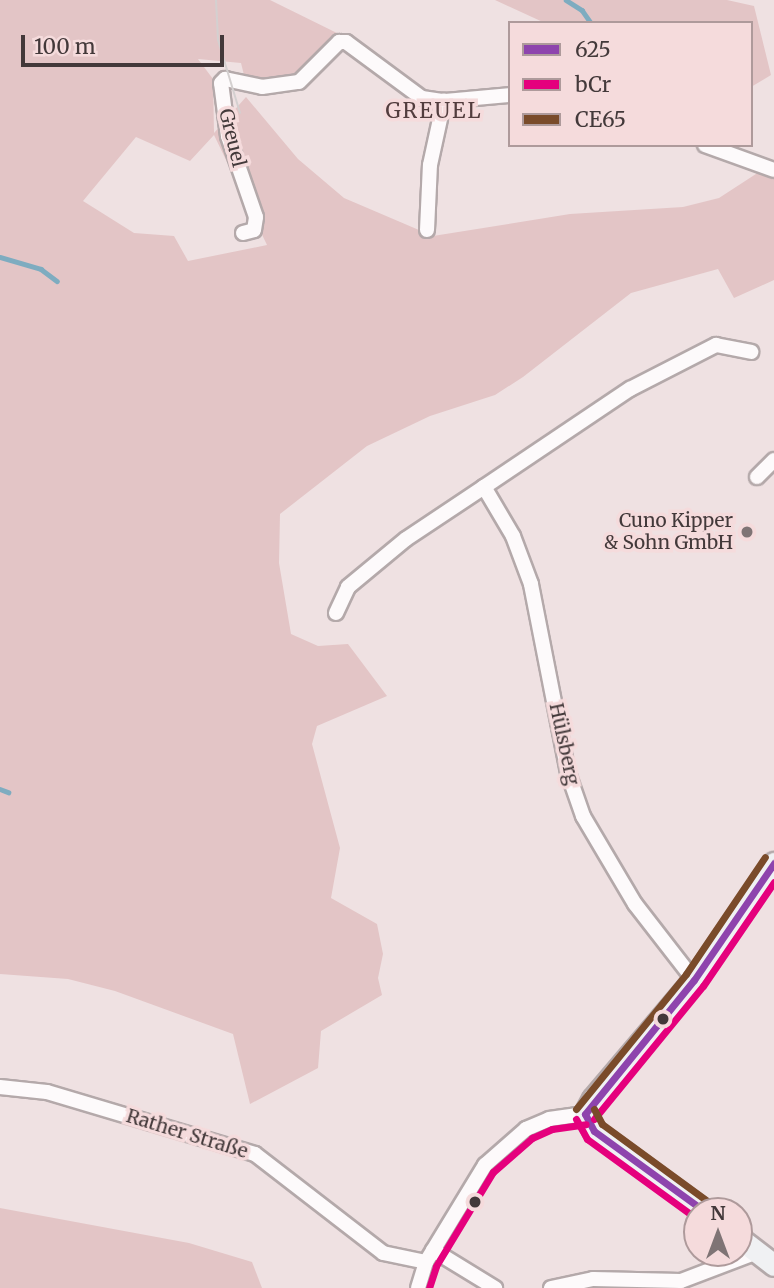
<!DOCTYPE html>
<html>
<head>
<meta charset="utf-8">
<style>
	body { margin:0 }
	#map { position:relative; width:774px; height:1288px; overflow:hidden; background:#efe1e2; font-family:Merriweather,serif }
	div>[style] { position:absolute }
	.green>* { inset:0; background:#e3c5c6 }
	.stream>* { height:4.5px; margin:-2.25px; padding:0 2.25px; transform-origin:2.25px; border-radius:2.25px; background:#7eacc0 }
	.roads { filter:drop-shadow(2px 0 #b4a9aa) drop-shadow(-2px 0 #b4a9aa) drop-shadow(0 2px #b4a9aa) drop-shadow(0 -2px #b4a9aa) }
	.street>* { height:14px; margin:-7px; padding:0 7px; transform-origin:7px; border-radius:7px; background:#fdfafb }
	.secondary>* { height:21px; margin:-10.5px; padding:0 10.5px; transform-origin:10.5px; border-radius:10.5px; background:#f0f1f3 }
	.tram>* { height:2px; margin:-1px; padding:0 1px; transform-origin:1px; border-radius:1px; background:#d4d0d0 }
	.bus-1>* { height:7px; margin:-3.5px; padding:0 3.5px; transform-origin:3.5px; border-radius:3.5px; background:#8e44ad }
	.bus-2>* { height:7px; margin:-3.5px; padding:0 3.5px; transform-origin:3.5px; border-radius:3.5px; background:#e5007d }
	.bus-3>* { height:7px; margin:-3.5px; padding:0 3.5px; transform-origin:3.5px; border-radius:3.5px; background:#7a4b2a }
	.dots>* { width:19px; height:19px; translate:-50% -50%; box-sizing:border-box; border:4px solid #f5dbdc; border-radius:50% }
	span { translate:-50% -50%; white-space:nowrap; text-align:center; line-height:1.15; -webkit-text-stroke:7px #f5dbdc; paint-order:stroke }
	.street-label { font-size:19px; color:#43393a }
	.poi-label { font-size:19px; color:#43393a }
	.right { translate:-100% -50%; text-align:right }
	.neighbourhood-label { font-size:21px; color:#523d3e; letter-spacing:2px }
	.legend { position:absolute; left:508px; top:21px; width:245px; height:126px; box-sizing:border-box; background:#f5dbdc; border:2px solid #ae9a9b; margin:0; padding:9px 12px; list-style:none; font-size:21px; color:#43393a }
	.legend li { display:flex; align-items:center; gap:14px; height:35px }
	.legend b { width:35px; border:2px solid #ae9a9b }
	.north { position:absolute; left:683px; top:1197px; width:70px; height:70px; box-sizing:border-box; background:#f5dbdc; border:2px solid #ae9a9b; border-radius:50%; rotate:0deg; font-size:19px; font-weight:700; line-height:28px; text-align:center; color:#43393a }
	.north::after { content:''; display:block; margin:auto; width:24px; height:32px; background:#7f7475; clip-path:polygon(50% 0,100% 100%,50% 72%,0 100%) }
	.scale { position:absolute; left:21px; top:35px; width:203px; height:32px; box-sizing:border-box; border:4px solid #43393a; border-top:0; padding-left:9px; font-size:21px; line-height:24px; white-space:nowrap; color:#43393a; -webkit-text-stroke:5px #f5dbdc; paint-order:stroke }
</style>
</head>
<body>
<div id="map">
	<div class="green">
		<div style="clip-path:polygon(evenodd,0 0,270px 0,343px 36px,296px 77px,280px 82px,245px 79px,241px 63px,198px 59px,213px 79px,214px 133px,246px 97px,298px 159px,344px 198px,433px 236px,570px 214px,683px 207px,719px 198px,759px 172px,774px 179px,774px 280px,734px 298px,718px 269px,631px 293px,523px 377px,495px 395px,430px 416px,367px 446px,280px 514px,279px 563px,291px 634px,318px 646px,348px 644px,387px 696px,317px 726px,312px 744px,340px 848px,331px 898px,377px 924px,383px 954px,378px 978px,382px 995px,321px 1031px,318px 1068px,250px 1104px,233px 1034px,115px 991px,68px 979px,0 974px,0 0,214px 135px,267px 245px,188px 261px,174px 236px,134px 233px,83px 201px,136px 137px,190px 161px,214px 135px)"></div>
		<div style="clip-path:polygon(495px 0,727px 0,754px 6px,771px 75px,751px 87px,751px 23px,545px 23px)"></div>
		<div style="clip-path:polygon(0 1208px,189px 1243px,252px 1262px,262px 1288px,0 1288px)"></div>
	</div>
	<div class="stream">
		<div style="left:566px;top:0;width:19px;rotate:32deg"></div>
		<div style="left:582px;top:10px;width:16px;rotate:55deg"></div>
		<div style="left:0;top:257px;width:43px;rotate:16.3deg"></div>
		<div style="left:41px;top:269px;width:20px;rotate:37deg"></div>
		<div style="left:0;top:789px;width:9px;rotate:21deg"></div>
	</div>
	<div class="roads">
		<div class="street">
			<div style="left:705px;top:145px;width:73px;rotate:19.9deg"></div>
			<div style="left:427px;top:230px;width:65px;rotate:-87.4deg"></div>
			<div style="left:430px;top:165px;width:66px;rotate:-77.7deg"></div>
			<div style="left:243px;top:233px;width:11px;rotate:-15deg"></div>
			<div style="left:254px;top:230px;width:13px;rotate:-81deg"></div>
			<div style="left:256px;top:217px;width:86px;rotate:-109.1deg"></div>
			<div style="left:228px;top:136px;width:53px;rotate:-97.5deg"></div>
			<div style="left:221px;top:83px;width:6px;rotate:-45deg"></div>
			<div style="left:225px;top:79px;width:38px;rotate:12deg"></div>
			<div style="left:262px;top:87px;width:37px;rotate:-8deg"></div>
			<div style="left:299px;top:82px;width:57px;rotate:-45deg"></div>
			<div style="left:339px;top:42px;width:7px"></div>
			<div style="left:346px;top:42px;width:94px;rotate:36.4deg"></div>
			<div style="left:422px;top:98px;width:22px;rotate:8deg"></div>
			<div style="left:444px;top:101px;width:66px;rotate:-5.2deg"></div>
			<div style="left:757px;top:477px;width:24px;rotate:-45deg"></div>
			<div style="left:336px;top:613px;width:29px;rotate:-65deg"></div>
			<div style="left:348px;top:587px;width:75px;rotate:-39.6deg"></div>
			<div style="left:406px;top:539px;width:94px;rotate:-33.7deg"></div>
			<div style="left:694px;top:980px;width:96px;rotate:-127.8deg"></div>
			<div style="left:635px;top:904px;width:102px;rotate:-120.6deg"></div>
			<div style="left:583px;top:816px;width:46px;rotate:-109.2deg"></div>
			<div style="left:568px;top:773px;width:193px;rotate:-101.1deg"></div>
			<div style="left:531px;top:584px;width:51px;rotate:-110.6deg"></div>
			<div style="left:513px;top:536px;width:57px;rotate:-120.6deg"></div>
			<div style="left:484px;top:487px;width:176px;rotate:-33.9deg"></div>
			<div style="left:630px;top:389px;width:97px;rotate:-27.1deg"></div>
			<div style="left:716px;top:345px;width:36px;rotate:11deg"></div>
			<div style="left:0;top:1087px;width:47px;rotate:6.1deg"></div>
			<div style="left:47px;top:1092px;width:217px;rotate:16.6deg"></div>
			<div style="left:255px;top:1154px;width:162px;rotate:37.7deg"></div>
			<div style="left:383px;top:1253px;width:44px;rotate:11.8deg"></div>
			<div style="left:433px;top:1250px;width:73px;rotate:31.5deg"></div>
			<div style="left:418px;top:1288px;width:27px;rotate:-73deg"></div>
			<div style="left:426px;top:1262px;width:114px;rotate:-58.7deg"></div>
			<div style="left:485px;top:1165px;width:55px;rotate:-41.3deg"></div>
			<div style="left:526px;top:1129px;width:25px;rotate:-23deg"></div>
			<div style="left:549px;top:1119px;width:36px;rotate:-8deg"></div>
			<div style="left:551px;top:1288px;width:43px;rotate:-12.1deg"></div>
			<div style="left:593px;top:1279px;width:88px;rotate:1.3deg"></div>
			<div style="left:681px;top:1281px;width:81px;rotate:-20.9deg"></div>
		</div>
		<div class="secondary">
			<div style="left:704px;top:1211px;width:136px;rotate:-144deg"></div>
			<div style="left:594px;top:1131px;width:19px;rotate:-118deg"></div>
			<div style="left:585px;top:1114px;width:17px;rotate:-62deg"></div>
			<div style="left:593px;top:1099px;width:156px;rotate:-49.7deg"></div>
			<div style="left:694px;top:980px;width:142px;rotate:-55.6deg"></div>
			<div style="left:739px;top:1238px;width:44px;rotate:37.6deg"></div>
		</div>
	</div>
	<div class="tram">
		<div style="left:216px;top:0;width:40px;rotate:87.1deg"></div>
		<div style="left:218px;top:40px;width:76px;rotate:73.2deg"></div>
	</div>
	<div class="bus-1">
		<div style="left:585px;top:1114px;width:173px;rotate:-50.9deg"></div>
		<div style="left:694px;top:980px;width:142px;rotate:-55.6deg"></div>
		<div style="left:585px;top:1114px;width:19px;rotate:62deg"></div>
		<div style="left:594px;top:1131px;width:136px;rotate:36deg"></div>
	</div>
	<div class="bus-2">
		<div style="left:576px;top:1119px;width:23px;rotate:61deg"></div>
		<div style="left:587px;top:1139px;width:136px;rotate:36deg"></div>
		<div style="left:594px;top:1119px;width:172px;rotate:-50.7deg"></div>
		<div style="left:703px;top:986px;width:126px;rotate:-55.7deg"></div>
		<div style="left:429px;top:1288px;width:23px;rotate:-72deg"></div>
		<div style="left:436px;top:1266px;width:110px;rotate:-58.8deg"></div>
		<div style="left:493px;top:1172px;width:52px;rotate:-41.1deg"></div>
		<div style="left:532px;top:1138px;width:22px;rotate:-24deg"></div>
		<div style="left:552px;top:1129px;width:34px;rotate:-8deg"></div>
	</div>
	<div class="bus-3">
		<div style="left:576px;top:1109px;width:174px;rotate:-50.8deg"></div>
		<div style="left:686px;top:974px;width:141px;rotate:-56deg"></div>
		<div style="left:594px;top:1109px;width:17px;rotate:62deg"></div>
		<div style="left:602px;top:1124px;width:134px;rotate:36.2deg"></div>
	</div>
	<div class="dots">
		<div style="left:747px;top:532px;background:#7f7475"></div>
		<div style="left:663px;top:1019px;background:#43393a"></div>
		<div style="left:475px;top:1202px;background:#43393a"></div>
	</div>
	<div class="street-label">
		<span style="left:232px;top:138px;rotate:76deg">Greuel</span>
		<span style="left:564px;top:744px;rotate:78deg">Hülsberg</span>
		<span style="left:187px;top:1134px;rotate:17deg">Rather Straße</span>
	</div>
	<div class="poi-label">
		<span class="right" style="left:733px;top:532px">Cuno Kipper<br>&amp; Sohn GmbH</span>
	</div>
	<div class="neighbourhood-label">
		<span style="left:434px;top:111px">GREUEL</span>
	</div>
	<ul class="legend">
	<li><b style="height:9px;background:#8e44ad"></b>625</li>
	<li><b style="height:9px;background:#e5007d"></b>bCr</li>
	<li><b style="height:9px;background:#7a4b2a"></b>CE65</li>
	</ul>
	<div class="north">N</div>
	<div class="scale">100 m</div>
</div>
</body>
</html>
